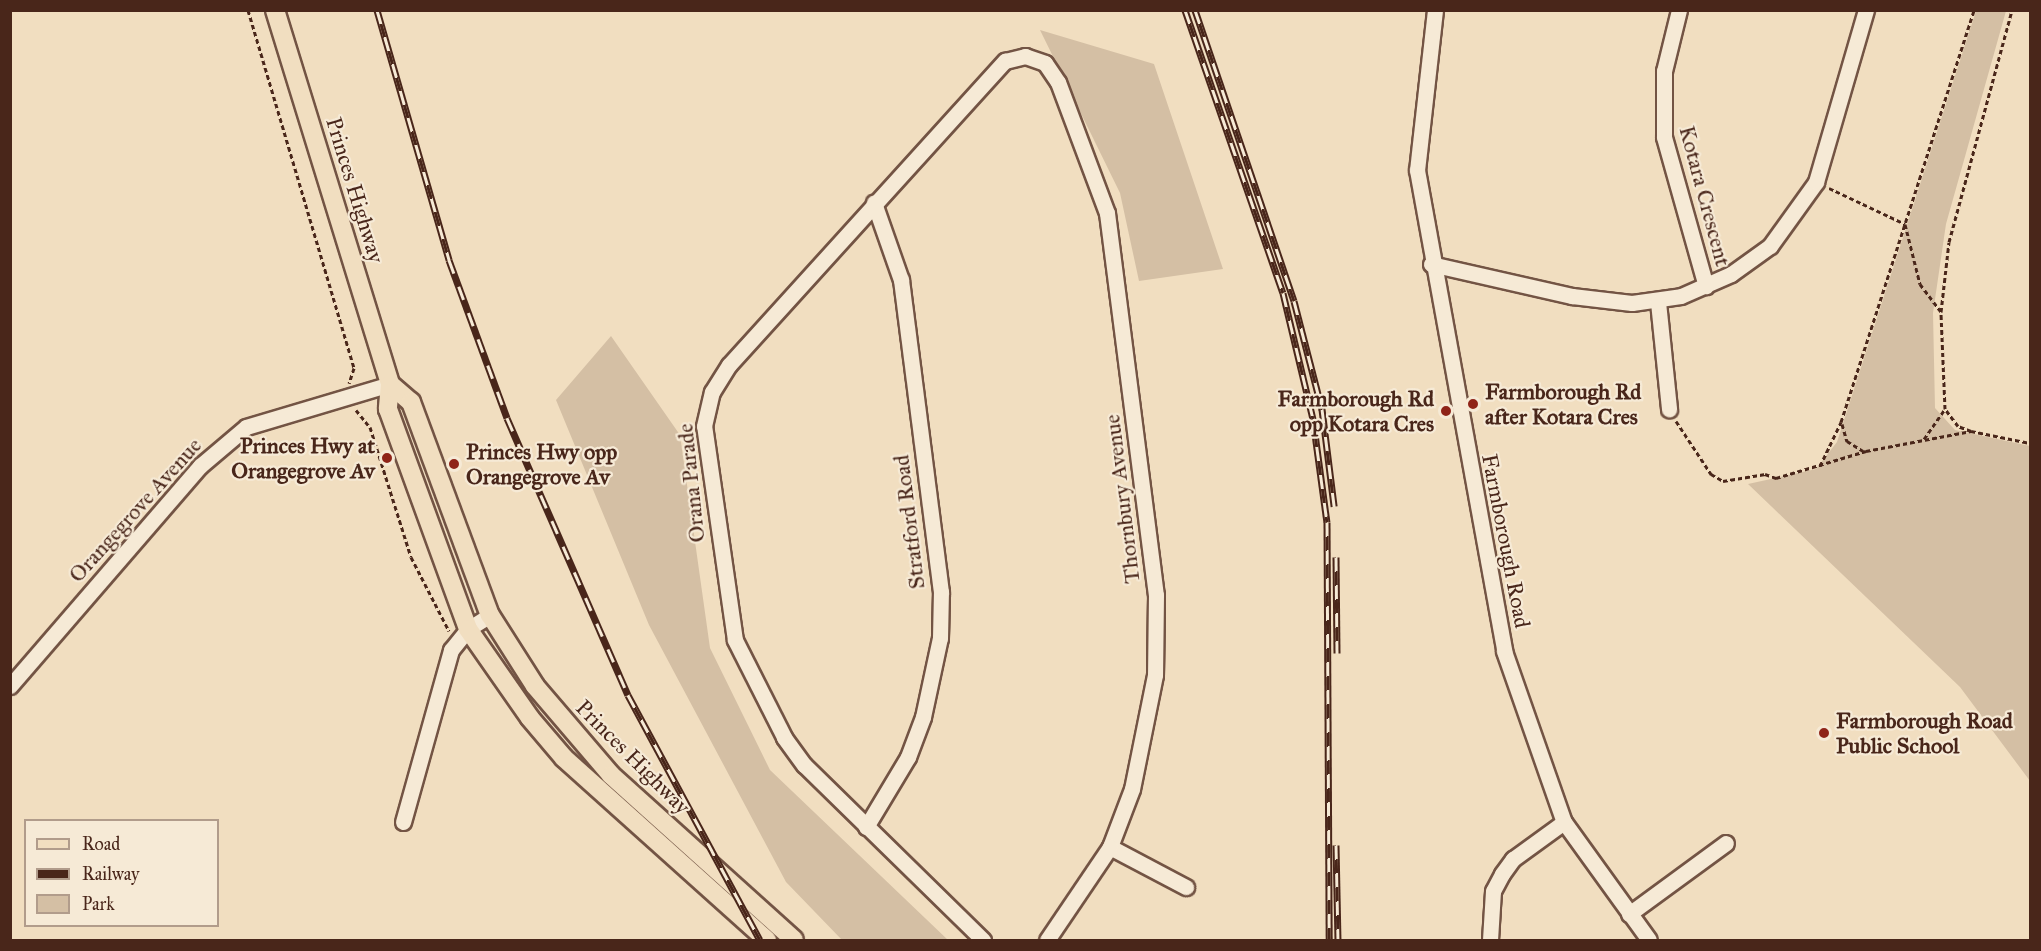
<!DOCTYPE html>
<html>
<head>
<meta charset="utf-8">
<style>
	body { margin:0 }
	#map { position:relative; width:2041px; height:951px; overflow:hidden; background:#f1dec0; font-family:"IM FELL Great Primer",serif }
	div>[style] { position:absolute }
	.green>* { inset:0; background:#d4bfa4 }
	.path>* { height:3px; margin-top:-1.5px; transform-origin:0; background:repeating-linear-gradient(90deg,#49261a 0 4.5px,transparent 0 7.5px) }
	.roads { filter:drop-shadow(2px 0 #735444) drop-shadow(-2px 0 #735444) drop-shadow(0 2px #735444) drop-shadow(0 -2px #735444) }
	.minor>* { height:15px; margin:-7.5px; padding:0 7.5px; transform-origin:7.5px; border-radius:7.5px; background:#f6ead6 }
	.major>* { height:18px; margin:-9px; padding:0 9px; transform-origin:9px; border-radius:9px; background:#f1dec0 }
	.rail>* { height:7px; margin-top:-3.5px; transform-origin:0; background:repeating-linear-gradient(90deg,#f6ead6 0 14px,#49261a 0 28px); box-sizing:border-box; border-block:2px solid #49261a }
	.dots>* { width:16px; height:16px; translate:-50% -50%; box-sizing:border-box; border:3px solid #f6ead6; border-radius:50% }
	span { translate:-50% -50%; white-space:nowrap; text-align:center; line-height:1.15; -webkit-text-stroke:4.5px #f6ead6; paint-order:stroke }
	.street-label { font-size:22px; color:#49261a }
	.poi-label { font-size:22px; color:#49261a; font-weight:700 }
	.left { translate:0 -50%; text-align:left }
	.right { translate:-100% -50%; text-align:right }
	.frame { position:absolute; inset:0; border:12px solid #49261a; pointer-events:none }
	.legend { position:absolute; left:24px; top:819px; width:195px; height:108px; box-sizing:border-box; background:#f6ead6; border:2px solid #b19c8b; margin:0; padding:8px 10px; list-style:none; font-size:18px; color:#49261a }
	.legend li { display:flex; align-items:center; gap:12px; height:30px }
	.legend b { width:30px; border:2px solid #b19c8b }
</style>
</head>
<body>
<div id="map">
	<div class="green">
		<div style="clip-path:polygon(1976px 11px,2006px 11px,1946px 224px,1933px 313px,1935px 408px,1955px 430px,2030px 446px,2030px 781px,1960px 687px,1748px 484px,1816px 469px,1837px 442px)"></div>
		<div style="clip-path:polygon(1040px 30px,1154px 64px,1223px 269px,1139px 281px,1120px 193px)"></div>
		<div style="clip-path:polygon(611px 336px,680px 435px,710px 648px,770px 770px,948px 940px,842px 940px,786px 882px,649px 625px,556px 400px)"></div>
	</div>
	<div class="path">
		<div style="left:248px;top:10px;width:373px;rotate:73.5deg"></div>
		<div style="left:354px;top:368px;width:16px;rotate:108deg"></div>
		<div style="left:1829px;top:188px;width:84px;rotate:25.3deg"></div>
		<div style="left:1905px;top:224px;width:62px;rotate:76deg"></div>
		<div style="left:1920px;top:284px;width:35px;rotate:53deg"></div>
		<div style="left:356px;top:410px;width:22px;rotate:51deg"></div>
		<div style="left:370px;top:427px;width:136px;rotate:72.5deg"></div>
		<div style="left:411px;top:557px;width:83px;rotate:62.8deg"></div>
		<div style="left:1676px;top:421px;width:64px;rotate:56.6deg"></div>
		<div style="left:1711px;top:474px;width:14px;rotate:30deg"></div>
		<div style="left:1723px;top:481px;width:43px;rotate:-9.5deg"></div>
		<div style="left:1765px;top:474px;width:12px;rotate:20deg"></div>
		<div style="left:1776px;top:478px;width:94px;rotate:-16.7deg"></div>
		<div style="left:1866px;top:451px;width:107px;rotate:-10.8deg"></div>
		<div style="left:1971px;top:431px;width:60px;rotate:11.5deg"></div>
		<div style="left:1842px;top:424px;width:18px;rotate:74deg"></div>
		<div style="left:1847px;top:441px;width:19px;rotate:32deg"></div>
		<div style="left:1971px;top:431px;width:14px;rotate:-159deg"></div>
		<div style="left:1958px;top:426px;width:21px;rotate:-127deg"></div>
		<div style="left:1945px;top:409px;width:97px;rotate:-92.4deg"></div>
		<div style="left:1941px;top:312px;width:70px;rotate:-83.5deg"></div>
		<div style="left:1949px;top:242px;width:240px;rotate:-74.8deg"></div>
		<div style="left:1924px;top:439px;width:37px;rotate:-55deg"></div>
		<div style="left:1820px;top:466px;width:49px;rotate:-64.5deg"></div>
		<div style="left:1841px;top:422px;width:433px;rotate:-72.1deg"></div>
	</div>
	<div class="roads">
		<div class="minor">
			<div style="left:1435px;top:10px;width:161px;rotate:96.4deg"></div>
			<div style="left:1417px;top:170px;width:489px;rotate:79.7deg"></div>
			<div style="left:1504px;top:651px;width:181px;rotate:70.7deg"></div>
			<div style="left:1564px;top:822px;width:145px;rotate:54.2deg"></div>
			<div style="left:1679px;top:10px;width:63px;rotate:103.8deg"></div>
			<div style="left:1664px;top:71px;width:66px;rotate:90deg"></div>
			<div style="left:1664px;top:137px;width:155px;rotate:74.3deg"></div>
			<div style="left:1431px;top:264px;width:145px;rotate:12.8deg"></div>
			<div style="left:1572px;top:296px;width:60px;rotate:6.7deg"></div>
			<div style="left:1632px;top:303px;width:49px;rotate:-8.1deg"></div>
			<div style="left:1681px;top:296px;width:55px;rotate:-23.7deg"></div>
			<div style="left:1731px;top:274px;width:48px;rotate:-35.7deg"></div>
			<div style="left:1770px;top:246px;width:79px;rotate:-54.3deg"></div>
			<div style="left:1816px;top:182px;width:179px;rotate:-73.8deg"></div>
			<div style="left:1658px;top:302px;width:108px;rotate:84.1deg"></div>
			<div style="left:10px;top:686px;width:291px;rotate:-49.2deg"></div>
			<div style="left:200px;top:466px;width:60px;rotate:-40.3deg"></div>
			<div style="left:246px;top:427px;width:150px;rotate:-16.6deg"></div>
			<div style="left:403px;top:822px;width:179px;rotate:-74.4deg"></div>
			<div style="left:451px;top:650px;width:27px;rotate:-51deg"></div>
			<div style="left:468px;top:629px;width:26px;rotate:-32deg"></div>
			<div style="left:866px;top:827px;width:82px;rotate:-59deg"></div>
			<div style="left:908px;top:757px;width:43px;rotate:-69.4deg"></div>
			<div style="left:923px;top:717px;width:81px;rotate:-77.9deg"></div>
			<div style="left:940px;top:638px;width:46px;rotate:-88.8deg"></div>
			<div style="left:941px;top:592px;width:315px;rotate:-97.3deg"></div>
			<div style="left:901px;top:280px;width:82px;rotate:-109.3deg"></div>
			<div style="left:1110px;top:847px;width:86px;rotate:27.8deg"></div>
			<div style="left:1629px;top:914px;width:120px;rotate:-36.2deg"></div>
			<div style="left:983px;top:940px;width:250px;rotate:-135.6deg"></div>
			<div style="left:804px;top:765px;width:34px;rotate:-126deg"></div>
			<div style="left:784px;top:737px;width:109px;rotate:-116.8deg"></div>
			<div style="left:735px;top:640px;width:216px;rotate:-98.2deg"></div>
			<div style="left:704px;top:426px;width:35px;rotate:-77deg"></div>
			<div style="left:712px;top:392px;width:32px;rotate:-58deg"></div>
			<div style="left:729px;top:365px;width:411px;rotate:-47.8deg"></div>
			<div style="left:1005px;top:61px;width:21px;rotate:-14deg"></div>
			<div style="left:1025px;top:56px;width:21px;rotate:19deg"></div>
			<div style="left:1045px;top:63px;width:23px;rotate:56deg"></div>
			<div style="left:1058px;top:82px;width:140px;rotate:69.5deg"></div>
			<div style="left:1107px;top:213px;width:385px;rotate:82.7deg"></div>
			<div style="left:1156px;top:595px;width:80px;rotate:90.7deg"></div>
			<div style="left:1155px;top:675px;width:116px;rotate:101.4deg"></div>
			<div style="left:1132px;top:789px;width:62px;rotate:110.8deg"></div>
			<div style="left:1110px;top:847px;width:112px;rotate:124.1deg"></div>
			<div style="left:1490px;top:940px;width:49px;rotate:-86.5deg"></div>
			<div style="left:1493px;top:891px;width:19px;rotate:-62deg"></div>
			<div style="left:1502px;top:874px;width:19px;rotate:-54deg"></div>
			<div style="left:1513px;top:859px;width:63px;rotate:-36deg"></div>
		</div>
		<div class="major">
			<div style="left:275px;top:10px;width:391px;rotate:72.9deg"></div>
			<div style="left:390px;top:384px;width:25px;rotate:95deg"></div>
			<div style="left:388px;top:409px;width:234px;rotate:70deg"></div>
			<div style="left:468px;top:629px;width:108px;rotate:55.1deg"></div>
			<div style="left:530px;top:718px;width:52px;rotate:49.6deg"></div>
			<div style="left:564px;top:758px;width:273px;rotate:41.9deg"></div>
			<div style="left:390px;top:384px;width:28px;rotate:41deg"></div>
			<div style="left:411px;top:402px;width:227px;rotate:69.7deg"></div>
			<div style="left:490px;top:615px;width:84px;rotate:57.6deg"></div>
			<div style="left:535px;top:686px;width:117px;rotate:49.5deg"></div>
			<div style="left:611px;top:775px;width:246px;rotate:42deg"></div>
		</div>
	</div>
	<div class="rail">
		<div style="left:377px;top:10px;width:260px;rotate:73.9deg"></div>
		<div style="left:449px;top:260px;width:168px;rotate:69.8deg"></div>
		<div style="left:507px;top:418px;width:302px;rotate:66.4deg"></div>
		<div style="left:628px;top:695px;width:278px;rotate:61.7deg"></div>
		<div style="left:1185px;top:10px;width:299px;rotate:70.9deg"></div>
		<div style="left:1283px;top:293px;width:130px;rotate:76.6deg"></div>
		<div style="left:1313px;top:419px;width:104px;rotate:82.3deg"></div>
		<div style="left:1327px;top:522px;width:418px;rotate:89.7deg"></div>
		<div style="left:1195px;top:10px;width:307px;rotate:71.2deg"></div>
		<div style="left:1294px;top:301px;width:112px;rotate:75.5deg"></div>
		<div style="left:1322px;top:409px;width:98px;rotate:82.9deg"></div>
		<div style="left:1336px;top:557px;width:96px;rotate:89.4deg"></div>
		<div style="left:1336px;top:845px;width:95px;rotate:88.8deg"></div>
	</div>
	<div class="dots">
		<div style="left:1473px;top:404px;background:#8f2418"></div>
		<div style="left:1446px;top:411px;background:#8f2418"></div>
		<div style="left:387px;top:458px;background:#8f2418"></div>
		<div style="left:454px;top:464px;background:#8f2418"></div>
		<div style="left:1824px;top:733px;background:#8f2418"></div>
	</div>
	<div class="street-label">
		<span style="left:355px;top:190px;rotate:73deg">Princes Highway</span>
		<span style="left:1705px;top:196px;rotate:75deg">Kotara Crescent</span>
		<span style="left:691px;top:483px;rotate:-96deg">Orana Parade</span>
		<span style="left:1122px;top:499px;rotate:-97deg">Thornbury Avenue</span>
		<span style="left:135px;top:510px;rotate:-48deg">Orangegrove Avenue</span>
		<span style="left:909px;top:522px;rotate:-97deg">Stratford Road</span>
		<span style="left:1506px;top:541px;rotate:79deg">Farmborough Road</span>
		<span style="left:633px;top:757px;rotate:45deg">Princes Highway</span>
	</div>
	<div class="poi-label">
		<span class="left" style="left:1485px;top:404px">Farmborough Rd<br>after Kotara Cres</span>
		<span class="right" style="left:1434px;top:411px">Farmborough Rd<br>opp Kotara Cres</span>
		<span class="right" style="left:375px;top:458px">Princes Hwy at<br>Orangegrove Av</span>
		<span class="left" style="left:466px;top:464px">Princes Hwy opp<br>Orangegrove Av</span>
		<span class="left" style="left:1836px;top:733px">Farmborough Road<br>Public School</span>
	</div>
	<div class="frame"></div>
	<ul class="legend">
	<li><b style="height:8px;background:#f1dec0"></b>Road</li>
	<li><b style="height:8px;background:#49261a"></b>Railway</li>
	<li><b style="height:16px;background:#d4bfa4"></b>Park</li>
	</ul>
</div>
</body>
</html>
